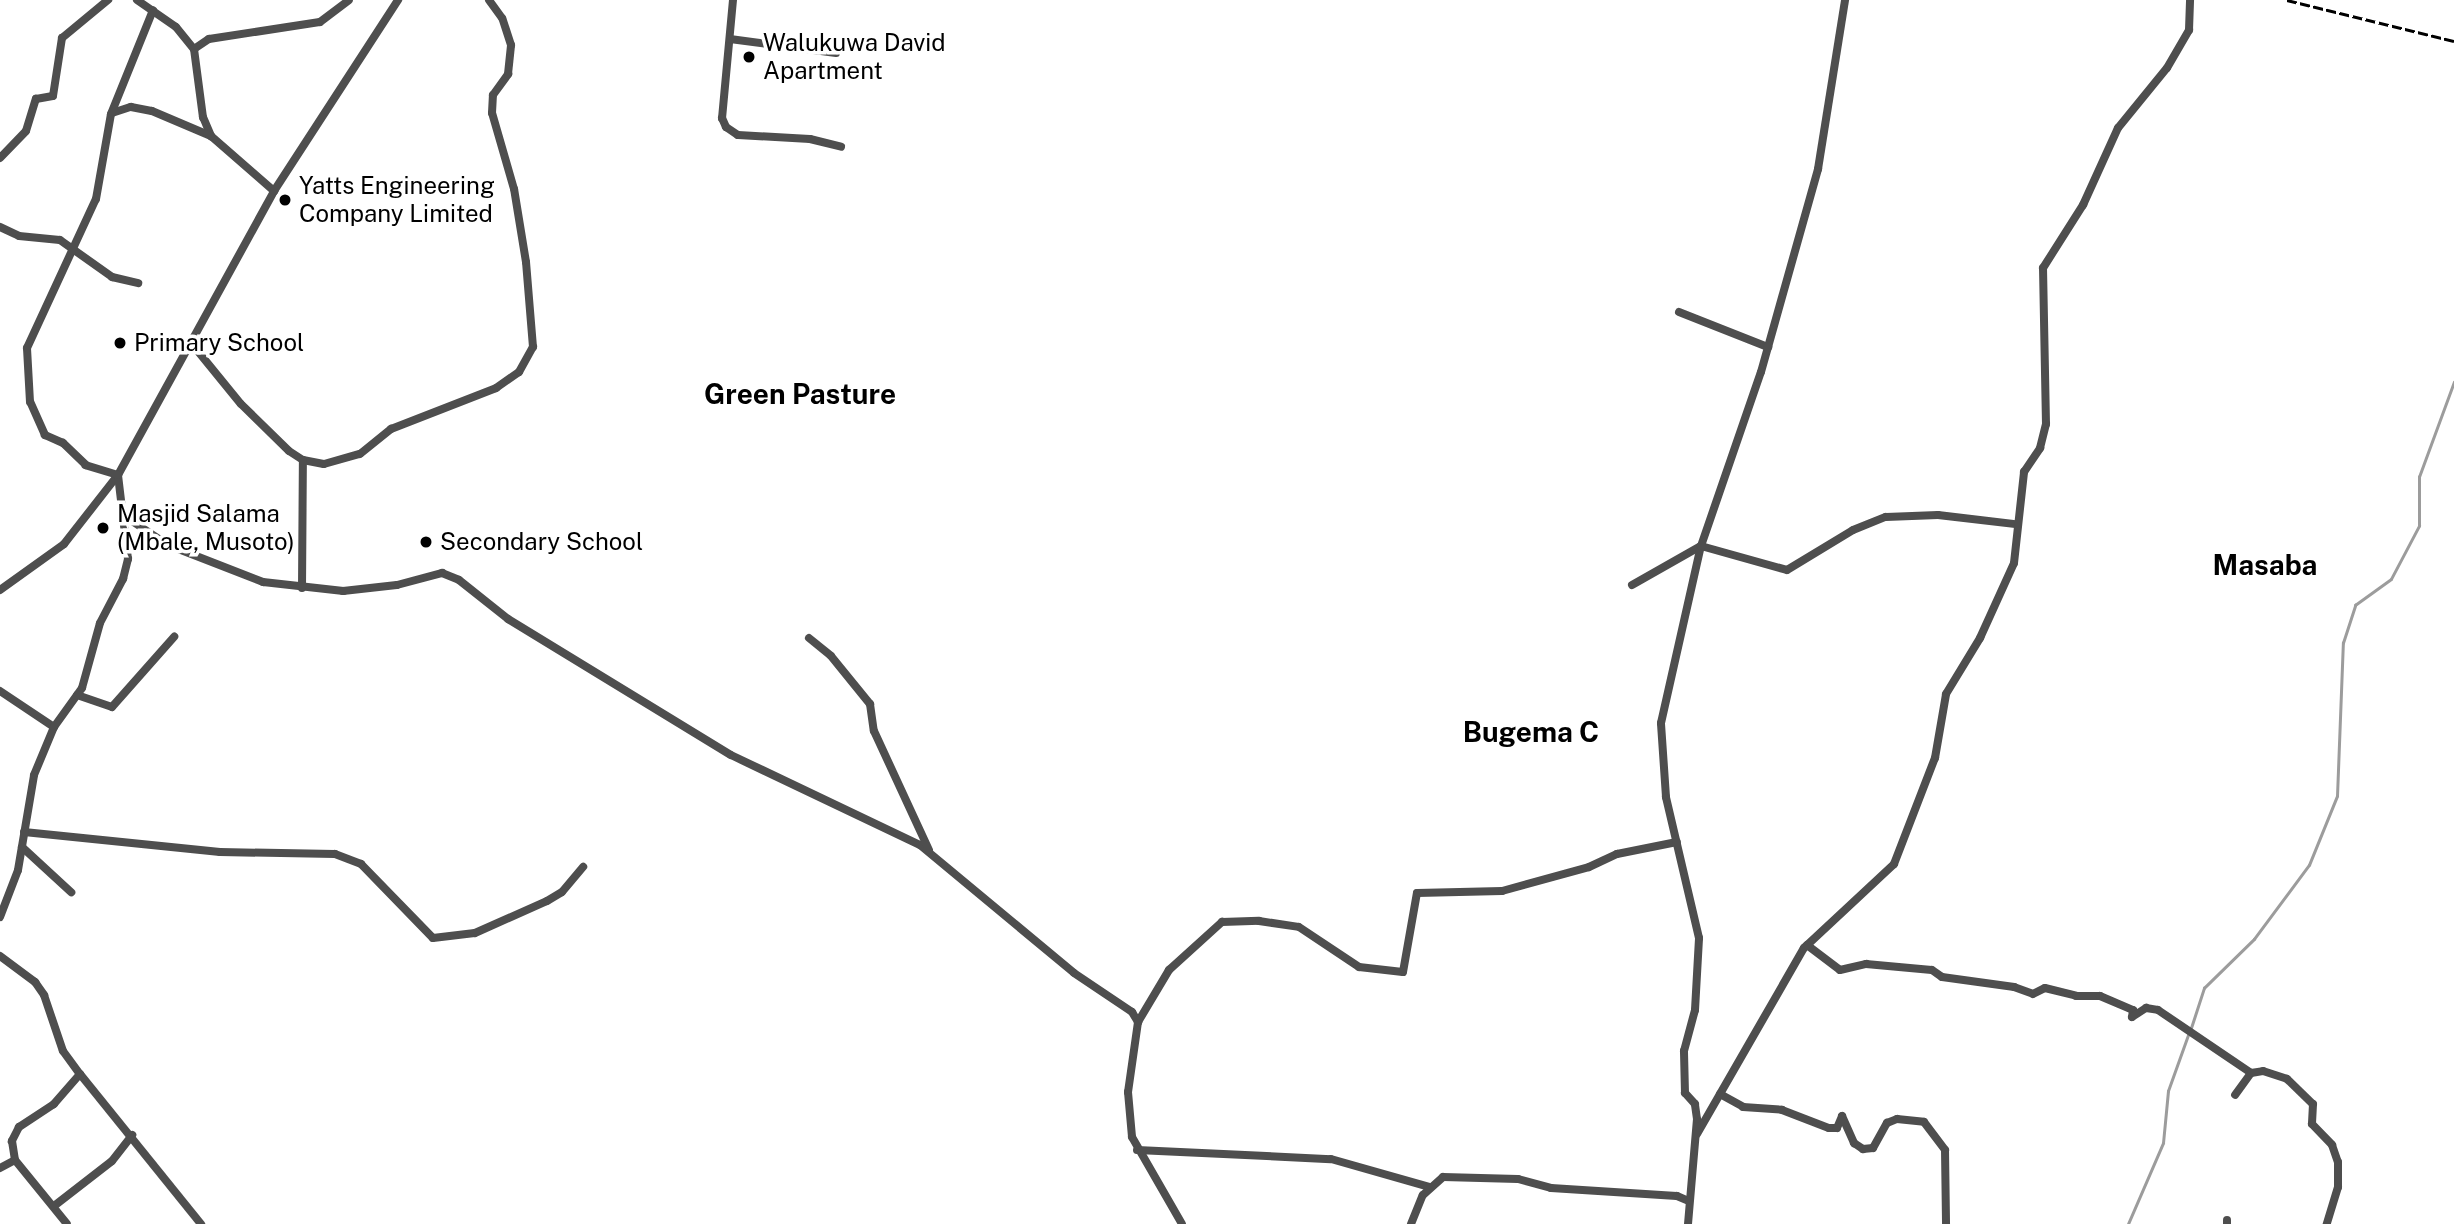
<!DOCTYPE html>
<html>
<head>
<meta charset="utf-8">
<style>
	body { margin:0 }
	#map { position:relative; width:2454px; height:1224px; overflow:hidden; background:#fff; font-family:"Public Sans",sans-serif }
	div>[style] { position:absolute }
	.stream>* { height:2.5px; margin:-1.25px; padding:0 1.25px; transform-origin:1.25px; border-radius:1.25px; background:#9c9c9c }
	.minor>* { height:8px; margin:-4px; padding:0 4px; transform-origin:4px; border-radius:4px; background:#4e4e4e }
	.rail>* { height:2.5px; margin-top:-1.25px; transform-origin:0; background:repeating-linear-gradient(90deg,#000 0 10px,transparent 0 13.5px) }
	.dots>* { width:19px; height:19px; translate:-50% -50%; box-sizing:border-box; border:4px solid #fff; border-radius:50% }
	span { translate:-50% -50%; white-space:nowrap; text-align:center; line-height:1.15; -webkit-text-stroke:7px #fff; paint-order:stroke }
	.poi-label { font-size:24px; color:#000 }
	.left { translate:0 -50%; text-align:left }
	.quarter-label { font-size:28px; color:#000; font-weight:700 }
</style>
</head>
<body>
<div id="map">
	<div class="stream">
		<div style="left:2191px;top:1028px;width:42px;rotate:-72deg"></div>
		<div style="left:2204px;top:988px;width:70px;rotate:-44.4deg"></div>
		<div style="left:2254px;top:939px;width:92px;rotate:-53.4deg"></div>
		<div style="left:2309px;top:865px;width:74px;rotate:-67.9deg"></div>
		<div style="left:2337px;top:796px;width:153px;rotate:-87.8deg"></div>
		<div style="left:2343px;top:643px;width:40px;rotate:-72deg"></div>
		<div style="left:2355px;top:605px;width:44px;rotate:-35.8deg"></div>
		<div style="left:2391px;top:579px;width:60px;rotate:-62.2deg"></div>
		<div style="left:2419px;top:526px;width:49px;rotate:-90deg"></div>
		<div style="left:2419px;top:477px;width:101px;rotate:-69.8deg"></div>
		<div style="left:2128px;top:1224px;width:88px;rotate:-66.6deg"></div>
		<div style="left:2163px;top:1143px;width:52px;rotate:-84.5deg"></div>
		<div style="left:2168px;top:1091px;width:59px;rotate:-70.3deg"></div>
	</div>
	<div class="minor">
		<div style="left:137px;top:0;width:47px;rotate:34.7deg"></div>
		<div style="left:176px;top:27px;width:28px;rotate:51deg"></div>
		<div style="left:194px;top:49px;width:69px;rotate:82.5deg"></div>
		<div style="left:203px;top:117px;width:21px;rotate:67deg"></div>
		<div style="left:211px;top:136px;width:84px;rotate:41.1deg"></div>
		<div style="left:733px;top:0;width:119px;rotate:95.3deg"></div>
		<div style="left:722px;top:118px;width:10px;rotate:66deg"></div>
		<div style="left:726px;top:127px;width:14px;rotate:34deg"></div>
		<div style="left:738px;top:135px;width:72px;rotate:3.2deg"></div>
		<div style="left:810px;top:139px;width:32px;rotate:14deg"></div>
		<div style="left:730px;top:39px;width:107px;rotate:7.5deg"></div>
		<div style="left:194px;top:49px;width:18px;rotate:-34deg"></div>
		<div style="left:209px;top:39px;width:112px;rotate:-8.7deg"></div>
		<div style="left:320px;top:22px;width:36px;rotate:-37deg"></div>
		<div style="left:112px;top:113px;width:20px;rotate:-18deg"></div>
		<div style="left:131px;top:107px;width:21px;rotate:11deg"></div>
		<div style="left:152px;top:111px;width:64px;rotate:23deg"></div>
		<div style="left:0;top:158px;width:37px;rotate:-46deg"></div>
		<div style="left:26px;top:131px;width:34px;rotate:-73deg"></div>
		<div style="left:36px;top:99px;width:17px;rotate:-10deg"></div>
		<div style="left:53px;top:96px;width:59px;rotate:-81.2deg"></div>
		<div style="left:62px;top:38px;width:60px;rotate:-39.6deg"></div>
		<div style="left:0;top:227px;width:21px;rotate:25deg"></div>
		<div style="left:19px;top:236px;width:41px;rotate:5.6deg"></div>
		<div style="left:60px;top:240px;width:64px;rotate:35.4deg"></div>
		<div style="left:112px;top:277px;width:27px;rotate:13deg"></div>
		<div style="left:1679px;top:312px;width:96px;rotate:21.5deg"></div>
		<div style="left:192px;top:344px;width:77px;rotate:50.8deg"></div>
		<div style="left:241px;top:404px;width:67px;rotate:44.4deg"></div>
		<div style="left:289px;top:451px;width:17px;rotate:33deg"></div>
		<div style="left:303px;top:460px;width:21px;rotate:11deg"></div>
		<div style="left:324px;top:464px;width:37px;rotate:-16deg"></div>
		<div style="left:360px;top:454px;width:40px;rotate:-39deg"></div>
		<div style="left:391px;top:429px;width:113px;rotate:-21.3deg"></div>
		<div style="left:496px;top:388px;width:28px;rotate:-35deg"></div>
		<div style="left:519px;top:372px;width:29px;rotate:-61deg"></div>
		<div style="left:533px;top:347px;width:85px;rotate:-94.7deg"></div>
		<div style="left:526px;top:262px;width:74px;rotate:-99.3deg"></div>
		<div style="left:514px;top:189px;width:79px;rotate:-106.1deg"></div>
		<div style="left:492px;top:113px;width:18px;rotate:-87deg"></div>
		<div style="left:493px;top:95px;width:26px;rotate:-54deg"></div>
		<div style="left:508px;top:74px;width:29px;rotate:-84deg"></div>
		<div style="left:511px;top:45px;width:28px;rotate:-108deg"></div>
		<div style="left:502px;top:18px;width:22px;rotate:-126deg"></div>
		<div style="left:126px;top:517px;width:50px;rotate:33.7deg"></div>
		<div style="left:168px;top:545px;width:102px;rotate:21.3deg"></div>
		<div style="left:263px;top:582px;width:81px;rotate:6.4deg"></div>
		<div style="left:343px;top:591px;width:54px;rotate:-6.3deg"></div>
		<div style="left:397px;top:585px;width:47px;rotate:-14.9deg"></div>
		<div style="left:442px;top:573px;width:18px;rotate:22deg"></div>
		<div style="left:459px;top:580px;width:63px;rotate:38.5deg"></div>
		<div style="left:508px;top:619px;width:261px;rotate:31.4deg"></div>
		<div style="left:731px;top:755px;width:209px;rotate:25.5deg"></div>
		<div style="left:920px;top:845px;width:200px;rotate:39.7deg"></div>
		<div style="left:1074px;top:973px;width:70px;rotate:33.9deg"></div>
		<div style="left:1132px;top:1012px;width:12px;rotate:59deg"></div>
		<div style="left:1138px;top:1022px;width:71px;rotate:98.1deg"></div>
		<div style="left:1128px;top:1092px;width:45px;rotate:84.9deg"></div>
		<div style="left:1132px;top:1137px;width:100px;rotate:60.1deg"></div>
		<div style="left:1632px;top:585px;width:79px;rotate:-29.5deg"></div>
		<div style="left:1701px;top:546px;width:89px;rotate:15.6deg"></div>
		<div style="left:1787px;top:570px;width:77px;rotate:-31.2deg"></div>
		<div style="left:1853px;top:530px;width:35px;rotate:-22deg"></div>
		<div style="left:1886px;top:517px;width:52px;rotate:-2.2deg"></div>
		<div style="left:1938px;top:515px;width:78px;rotate:6.7deg"></div>
		<div style="left:302px;top:588px;width:128px;rotate:-89.6deg"></div>
		<div style="left:0;top:590px;width:79px;rotate:-35.7deg"></div>
		<div style="left:64px;top:544px;width:88px;rotate:-52deg"></div>
		<div style="left:118px;top:475px;width:324px;rotate:-61.2deg"></div>
		<div style="left:274px;top:191px;width:228px;rotate:-57deg"></div>
		<div style="left:809px;top:638px;width:28px;rotate:39deg"></div>
		<div style="left:831px;top:656px;width:62px;rotate:50.9deg"></div>
		<div style="left:870px;top:704px;width:27px;rotate:82deg"></div>
		<div style="left:874px;top:731px;width:131px;rotate:65.2deg"></div>
		<div style="left:0;top:691px;width:65px;rotate:33.7deg"></div>
		<div style="left:77px;top:695px;width:37px;rotate:19deg"></div>
		<div style="left:112px;top:707px;width:94px;rotate:-48.5deg"></div>
		<div style="left:24px;top:832px;width:197px;rotate:5.8deg"></div>
		<div style="left:220px;top:852px;width:115px;rotate:1deg"></div>
		<div style="left:335px;top:854px;width:28px;rotate:21deg"></div>
		<div style="left:361px;top:864px;width:103px;rotate:45.8deg"></div>
		<div style="left:433px;top:938px;width:42px;rotate:-6.8deg"></div>
		<div style="left:475px;top:933px;width:79px;rotate:-24deg"></div>
		<div style="left:547px;top:901px;width:17px;rotate:-31deg"></div>
		<div style="left:562px;top:892px;width:33px;rotate:-50deg"></div>
		<div style="left:22px;top:847px;width:67px;rotate:42.6deg"></div>
		<div style="left:0;top:917px;width:50px;rotate:-69deg"></div>
		<div style="left:18px;top:870px;width:96px;rotate:-80.4deg"></div>
		<div style="left:34px;top:775px;width:52px;rotate:-67.4deg"></div>
		<div style="left:54px;top:727px;width:48px;rotate:-54.3deg"></div>
		<div style="left:82px;top:688px;width:67px;rotate:-74.5deg"></div>
		<div style="left:100px;top:623px;width:50px;rotate:-62.4deg"></div>
		<div style="left:123px;top:579px;width:21px;rotate:-76deg"></div>
		<div style="left:128px;top:559px;width:85px;rotate:-96.8deg"></div>
		<div style="left:118px;top:475px;width:34px;rotate:-163deg"></div>
		<div style="left:86px;top:465px;width:32px;rotate:-136deg"></div>
		<div style="left:63px;top:443px;width:20px;rotate:-156deg"></div>
		<div style="left:45px;top:435px;width:36px;rotate:-114deg"></div>
		<div style="left:30px;top:402px;width:54px;rotate:-93.2deg"></div>
		<div style="left:27px;top:348px;width:164px;rotate:-65.2deg"></div>
		<div style="left:96px;top:199px;width:86px;rotate:-80deg"></div>
		<div style="left:111px;top:114px;width:112px;rotate:-68deg"></div>
		<div style="left:1807px;top:945px;width:41px;rotate:37.1deg"></div>
		<div style="left:1840px;top:970px;width:27px;rotate:-13deg"></div>
		<div style="left:1866px;top:964px;width:66px;rotate:5.2deg"></div>
		<div style="left:1932px;top:970px;width:12px;rotate:35deg"></div>
		<div style="left:1942px;top:977px;width:73px;rotate:7.9deg"></div>
		<div style="left:2014px;top:987px;width:20px;rotate:20deg"></div>
		<div style="left:2033px;top:994px;width:13px;rotate:-27deg"></div>
		<div style="left:2045px;top:988px;width:32px;rotate:14deg"></div>
		<div style="left:2076px;top:996px;width:24px"></div>
		<div style="left:2100px;top:996px;width:36px;rotate:23deg"></div>
		<div style="left:2133px;top:1010px;width:7px;rotate:98deg"></div>
		<div style="left:2132px;top:1017px;width:17px;rotate:-33deg"></div>
		<div style="left:2146px;top:1008px;width:12px;rotate:9deg"></div>
		<div style="left:2158px;top:1010px;width:112px;rotate:34.1deg"></div>
		<div style="left:2251px;top:1073px;width:27px;rotate:126deg"></div>
		<div style="left:0;top:956px;width:44px;rotate:36.6deg"></div>
		<div style="left:35px;top:982px;width:16px;rotate:55deg"></div>
		<div style="left:44px;top:995px;width:59px;rotate:71.3deg"></div>
		<div style="left:63px;top:1051px;width:29px;rotate:54deg"></div>
		<div style="left:80px;top:1074px;width:40px;rotate:131deg"></div>
		<div style="left:54px;top:1104px;width:42px;rotate:146.7deg"></div>
		<div style="left:19px;top:1127px;width:16px;rotate:117deg"></div>
		<div style="left:12px;top:1141px;width:19px;rotate:81deg"></div>
		<div style="left:1138px;top:1022px;width:61px;rotate:-59.2deg"></div>
		<div style="left:1169px;top:970px;width:72px;rotate:-42.2deg"></div>
		<div style="left:1222px;top:922px;width:37px;rotate:-2deg"></div>
		<div style="left:1259px;top:921px;width:40px;rotate:8.5deg"></div>
		<div style="left:1299px;top:927px;width:72px;rotate:33.7deg"></div>
		<div style="left:1359px;top:967px;width:44px;rotate:6.5deg"></div>
		<div style="left:1403px;top:972px;width:80px;rotate:-80deg"></div>
		<div style="left:1417px;top:893px;width:85px;rotate:-1.3deg"></div>
		<div style="left:1502px;top:891px;width:90px;rotate:-15.4deg"></div>
		<div style="left:1589px;top:867px;width:31px;rotate:-25deg"></div>
		<div style="left:1617px;top:854px;width:61px;rotate:-11.3deg"></div>
		<div style="left:2251px;top:1073px;width:12px;rotate:-9deg"></div>
		<div style="left:2263px;top:1071px;width:25px;rotate:18deg"></div>
		<div style="left:2287px;top:1079px;width:36px;rotate:44deg"></div>
		<div style="left:2313px;top:1104px;width:20px;rotate:93deg"></div>
		<div style="left:2312px;top:1124px;width:29px;rotate:46deg"></div>
		<div style="left:2332px;top:1145px;width:18px;rotate:71deg"></div>
		<div style="left:2338px;top:1162px;width:25px;rotate:90deg"></div>
		<div style="left:2338px;top:1187px;width:39px;rotate:107deg"></div>
		<div style="left:80px;top:1074px;width:193px;rotate:51.1deg"></div>
		<div style="left:1720px;top:1094px;width:26px;rotate:29deg"></div>
		<div style="left:1743px;top:1107px;width:39px;rotate:4deg"></div>
		<div style="left:1782px;top:1110px;width:50px;rotate:21deg"></div>
		<div style="left:1829px;top:1128px;width:8px"></div>
		<div style="left:1837px;top:1128px;width:13px;rotate:-67deg"></div>
		<div style="left:1842px;top:1116px;width:30px;rotate:66deg"></div>
		<div style="left:1854px;top:1143px;width:11px;rotate:34deg"></div>
		<div style="left:1863px;top:1149px;width:10px;rotate:-6deg"></div>
		<div style="left:1873px;top:1148px;width:29px;rotate:-61deg"></div>
		<div style="left:1887px;top:1123px;width:11px;rotate:-22deg"></div>
		<div style="left:1897px;top:1119px;width:27px;rotate:6deg"></div>
		<div style="left:1924px;top:1122px;width:35px;rotate:53deg"></div>
		<div style="left:1945px;top:1150px;width:74px;rotate:89.2deg"></div>
		<div style="left:1697px;top:1134px;width:215px;rotate:-60.1deg"></div>
		<div style="left:1804px;top:948px;width:123px;rotate:-43deg"></div>
		<div style="left:1894px;top:864px;width:114px;rotate:-68.9deg"></div>
		<div style="left:1935px;top:758px;width:65px;rotate:-80.2deg"></div>
		<div style="left:1946px;top:694px;width:66px;rotate:-58.7deg"></div>
		<div style="left:1980px;top:638px;width:82px;rotate:-65.6deg"></div>
		<div style="left:2014px;top:563px;width:92px;rotate:-83.7deg"></div>
		<div style="left:2024px;top:472px;width:29px;rotate:-56deg"></div>
		<div style="left:2040px;top:448px;width:25px;rotate:-76deg"></div>
		<div style="left:2046px;top:424px;width:156px;rotate:-91.1deg"></div>
		<div style="left:2043px;top:268px;width:75px;rotate:-57.6deg"></div>
		<div style="left:2083px;top:205px;width:85px;rotate:-65.6deg"></div>
		<div style="left:2118px;top:128px;width:77px;rotate:-50.8deg"></div>
		<div style="left:2167px;top:68px;width:44px;rotate:-59.9deg"></div>
		<div style="left:2189px;top:30px;width:30px;rotate:-88deg"></div>
		<div style="left:1137px;top:1150px;width:194px;rotate:2.7deg"></div>
		<div style="left:1331px;top:1159px;width:102px;rotate:15.9deg"></div>
		<div style="left:0;top:1168px;width:17px;rotate:-28deg"></div>
		<div style="left:15px;top:1160px;width:82px;rotate:50.9deg"></div>
		<div style="left:54px;top:1206px;width:73px;rotate:-37.8deg"></div>
		<div style="left:112px;top:1161px;width:33px;rotate:-52deg"></div>
		<div style="left:2227px;top:1220px;width:4px;rotate:90deg"></div>
		<div style="left:1411px;top:1224px;width:31px;rotate:-68deg"></div>
		<div style="left:1423px;top:1195px;width:27px;rotate:-42deg"></div>
		<div style="left:1443px;top:1177px;width:75px;rotate:1.5deg"></div>
		<div style="left:1518px;top:1179px;width:34px;rotate:15deg"></div>
		<div style="left:1551px;top:1188px;width:126px;rotate:3.6deg"></div>
		<div style="left:1677px;top:1196px;width:13px;rotate:23deg"></div>
		<div style="left:1688px;top:1224px;width:105px;rotate:-85.1deg"></div>
		<div style="left:1697px;top:1119px;width:15px;rotate:-98deg"></div>
		<div style="left:1695px;top:1104px;width:15px;rotate:-132deg"></div>
		<div style="left:1685px;top:1093px;width:42px;rotate:-91.4deg"></div>
		<div style="left:1684px;top:1051px;width:42px;rotate:-75deg"></div>
		<div style="left:1695px;top:1010px;width:72px;rotate:-86.8deg"></div>
		<div style="left:1699px;top:938px;width:145px;rotate:-103.2deg"></div>
		<div style="left:1666px;top:797px;width:74px;rotate:-93.9deg"></div>
		<div style="left:1661px;top:723px;width:181px;rotate:-77.3deg"></div>
		<div style="left:1701px;top:546px;width:184px;rotate:-71deg"></div>
		<div style="left:1761px;top:372px;width:211px;rotate:-74.3deg"></div>
		<div style="left:1818px;top:169px;width:171px;rotate:-80.9deg"></div>
	</div>
	<div class="rail">
		<div style="left:2287px;top:0;width:172px;rotate:13.8deg"></div>
	</div>
	<div class="dots">
		<div style="left:749px;top:57px;background:#000"></div>
		<div style="left:285px;top:200px;background:#000"></div>
		<div style="left:120px;top:343px;background:#000"></div>
		<div style="left:103px;top:528px;background:#000"></div>
		<div style="left:426px;top:542px;background:#000"></div>
	</div>
	<div class="poi-label">
		<span class="left" style="left:763px;top:57px">Walukuwa David<br>Apartment</span>
		<span class="left" style="left:299px;top:200px">Yatts Engineering<br>Company Limited</span>
		<span class="left" style="left:134px;top:343px">Primary School</span>
		<span class="left" style="left:117px;top:528px">Masjid Salama<br>(Mbale, Musoto)</span>
		<span class="left" style="left:440px;top:542px">Secondary School</span>
	</div>
	<div class="quarter-label">
		<span style="left:800px;top:394px">Green Pasture</span>
		<span style="left:2265px;top:565px">Masaba</span>
		<span style="left:1531px;top:732px">Bugema C</span>
	</div>
</div>
</body>
</html>
